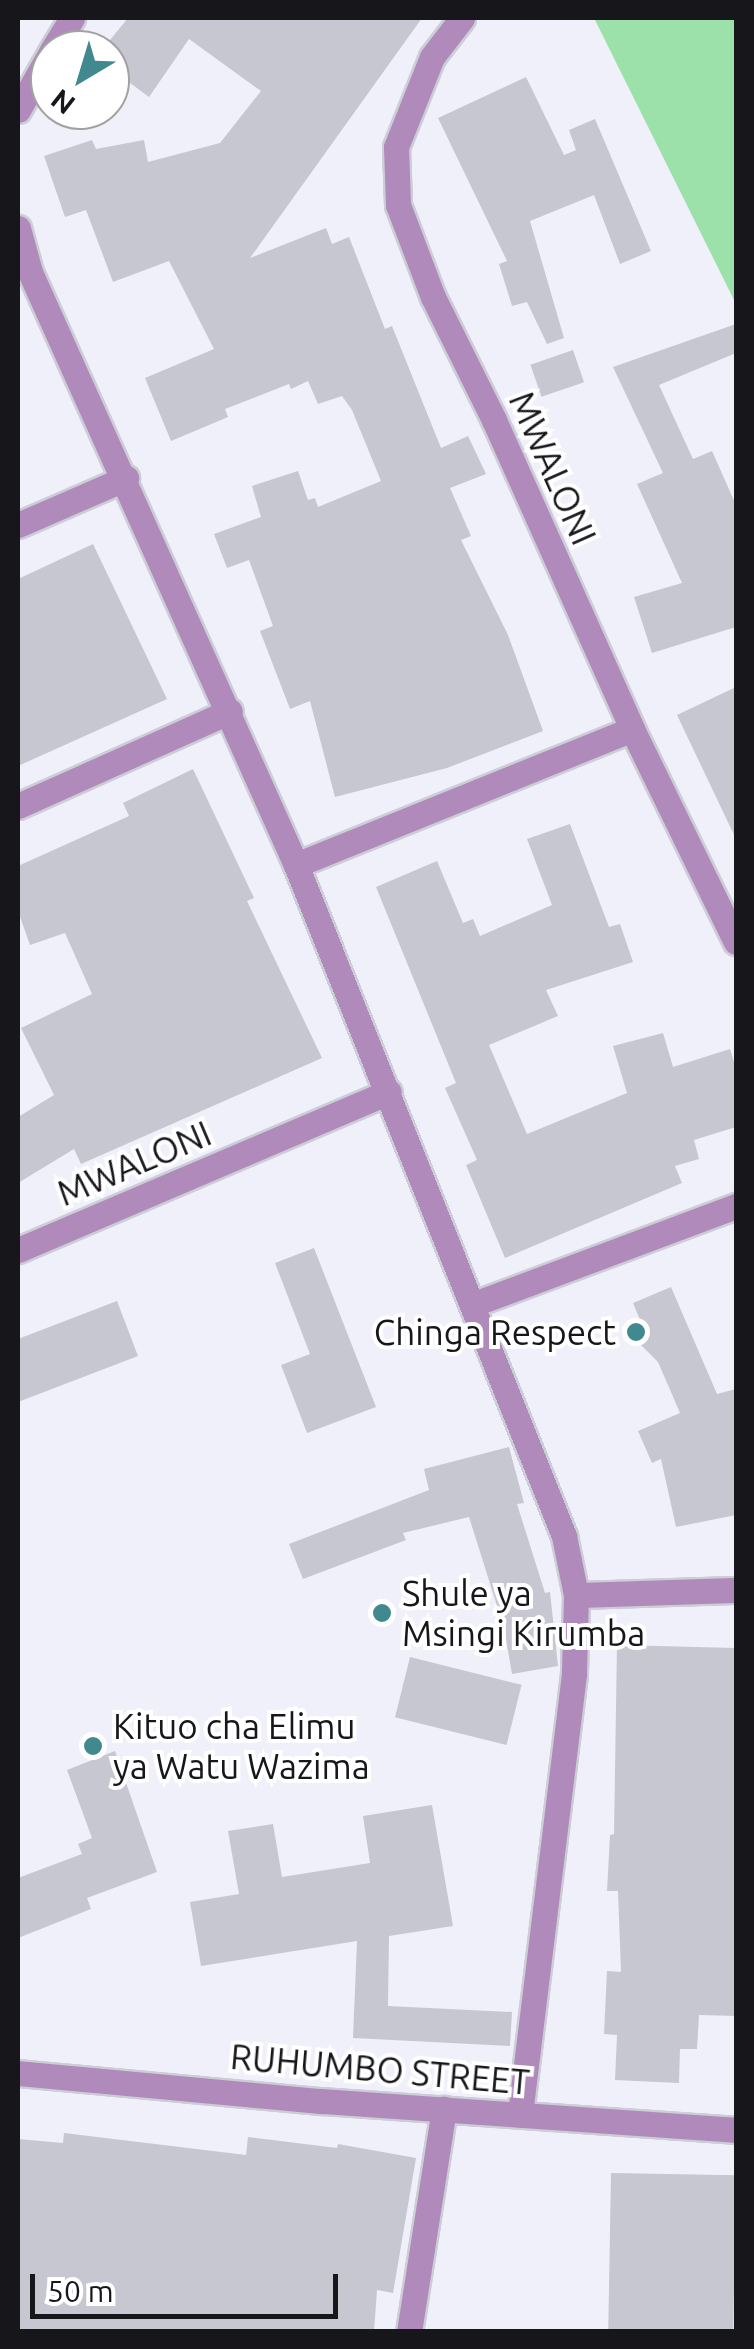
<!DOCTYPE html>
<html>
<head>
<meta charset="utf-8">
<style>
	body { margin:0 }
	#map { position:relative; width:754px; height:2349px; overflow:hidden; background:#f0f0fb; font-family:Ubuntu,sans-serif }
	div>[style] { position:absolute }
	.green>* { inset:0; background:#9ce0aa }
	.building>* { inset:0; background:#c7c7d1; transform-origin:0 0 }
	.roads { filter:drop-shadow(2px 0 #cdcdd7) drop-shadow(-2px 0 #cdcdd7) drop-shadow(0 2px #cdcdd7) drop-shadow(0 -2px #cdcdd7) }
	.minor>* { height:25px; margin:-12.5px; padding:0 12.5px; transform-origin:12.5px; border-radius:12.5px; background:#af8aba }
	.dots>* { width:28px; height:28px; translate:-50% -50%; box-sizing:border-box; border:5px solid #fff; border-radius:50% }
	span { translate:-50% -50%; white-space:nowrap; text-align:center; line-height:1.15; -webkit-text-stroke:8px #fff; paint-order:stroke }
	.street-label { font-size:35px; color:#17171b }
	.poi-label { font-size:35px; color:#17171b }
	.right { translate:-100% -50%; text-align:right }
	.left { translate:0 -50%; text-align:left }
	.frame { position:absolute; inset:0; border:20px solid #17171b; pointer-events:none }
	.north { position:absolute; left:30px; top:30px; width:100px; height:100px; box-sizing:border-box; background:#fff; border:2px solid #a2a2a4; border-radius:50%; rotate:218deg; font-size:28px; font-weight:700; line-height:40px; text-align:center; color:#17171b }
	.north::after { content:''; display:block; margin:auto; width:35px; height:45px; background:#41898e; clip-path:polygon(50% 0,100% 100%,50% 72%,0 100%) }
	.scale { position:absolute; left:30px; top:2274px; width:308px; height:45px; box-sizing:border-box; border:5px solid #17171b; border-top:0; padding-left:12px; font-size:30px; line-height:35px; white-space:nowrap; color:#17171b; -webkit-text-stroke:8px #fff; paint-order:stroke }
</style>
</head>
<body>
<div id="map">
	<div class="green">
		<div style="clip-path:polygon(594px 18px,736px 18px,736px 304px)"></div>
	</div>
	<div class="building">
		<div style="clip-path:polygon(128px 18px,422px 18px,250px 258px,326px 228px,332px 244px,349px 237px,385px 329px,392px 326px,441px 448px,468px 436px,486px 474px,450px 488px,471px 536px,461px 540px,508px 635px,543px 731px,447px 768px,335px 797px,310px 701px,290px 709px,260px 631px,273px 626px,249px 560px,227px 568px,214px 534px,261px 517px,252px 486px,298px 471px,308px 500px,315px 498px,318px 507px,381px 481px,352px 410px,342px 396px,318px 404px,308px 381px,291px 389px,289px 384px,225px 409px,228px 417px,171px 441px,145px 378px,214px 349px,169px 261px,113px 282px,86px 210px,65px 217px,44px 156px,92px 140px,96px 149px,144px 140px,148px 162px,220px 143px,261px 91px,189px 39px,149px 97px,110px 68px,110px 40px)"></div>
		<div style="clip-path:polygon(526px 77px,564px 155px,576px 150px,569px 130px,595px 119px,651px 251px,620px 264px,594px 195px,530px 221px,564px 338px,547px 344px,527px 302px,512px 306px,499px 264px,507px 261px,438px 118px)"></div>
		<div style="clip-path:polygon(736px 324px,736px 353px,659px 385px,693px 459px,712px 451px,736px 505px,736px 627px,652px 653px,634px 597px,682px 583px,637px 484px,663px 473px,613px 367px)"></div>
		<div style="left:573px;top:350px;width:34px;height:45px;rotate:71deg"></div>
		<div style="clip-path:polygon(93px 544px,167px 699px,18px 766px,18px 579px)"></div>
		<div style="clip-path:polygon(736px 687px,736px 839px,677px 715px)"></div>
		<div style="clip-path:polygon(193px 769px,254px 898px,247px 901px,322px 1058px,81px 1164px,74px 1149px,18px 1183px,18px 1117px,54px 1095px,21px 1028px,92px 994px,65px 933px,30px 945px,18px 911px,18px 866px,129px 816px,123px 803px)"></div>
		<div style="clip-path:polygon(570px 824px,609px 927px,620px 924px,633px 962px,546px 990px,558px 1016px,489px 1045px,527px 1134px,627px 1093px,613px 1046px,663px 1033px,673px 1067px,730px 1049px,736px 1069px,736px 1127px,694px 1140px,699px 1159px,675px 1166px,682px 1183px,505px 1258px,466px 1165px,477px 1160px,445px 1088px,456px 1083px,376px 887px,437px 861px,463px 923px,473px 919px,480px 936px,552px 905px,527px 839px)"></div>
		<div style="clip-path:polygon(314px 1248px,376px 1407px,307px 1433px,281px 1365px,310px 1354px,275px 1263px)"></div>
		<div style="clip-path:polygon(671px 1287px,717px 1394px,736px 1389px,736px 1515px,676px 1527px,661px 1459px,652px 1463px,638px 1431px,680px 1413px,658px 1362px,625px 1329px,640px 1320px,633px 1303px)"></div>
		<div style="clip-path:polygon(117px 1301px,138px 1356px,18px 1402px,18px 1339px)"></div>
		<div style="clip-path:polygon(509px 1447px,524px 1503px,517px 1504px,545px 1593px,550px 1592px,558px 1666px,512px 1674px,504px 1628px,469px 1517px,403px 1533px,406px 1540px,303px 1579px,289px 1544px,429px 1490px,424px 1469px)"></div>
		<div style="clip-path:polygon(617px 1645px,736px 1648px,736px 2016px,699px 2015px,697px 2049px,680px 2049px,679px 2083px,615px 2080px,617px 2035px,604px 2034px,607px 1971px,621px 1972px,618px 1891px,607px 1891px,610px 1835px,614px 1834px)"></div>
		<div style="left:410px;top:1657px;width:115px;height:62px;rotate:14deg"></div>
		<div style="clip-path:polygon(115px 1751px,157px 1872px,87px 1898px,91px 1909px,18px 1938px,18px 1878px,82px 1854px,78px 1844px,92px 1838px,67px 1770px)"></div>
		<div style="clip-path:polygon(432px 1805px,453px 1926px,389px 1936px,388px 2006px,512px 2012px,510px 2046px,353px 2038px,357px 1941px,201px 1966px,190px 1902px,239px 1894px,228px 1831px,273px 1824px,282px 1877px,370px 1863px,363px 1816px)"></div>
		<div style="clip-path:polygon(64px 2133px,246px 2155px,248px 2137px,337px 2148px,338px 2144px,416px 2158px,393px 2293px,377px 2290px,374px 2332px,18px 2332px,18px 2139px,63px 2143px)"></div>
		<div style="left:611px;top:2173px;width:125px;height:157px;rotate:1deg"></div>
	</div>
	<div class="roads">
		<div class="minor">
			<div style="left:462px;top:18px;width:49px;rotate:127.6deg"></div>
			<div style="left:432px;top:57px;width:97px;rotate:111.8deg"></div>
			<div style="left:396px;top:147px;width:58px;rotate:88deg"></div>
			<div style="left:398px;top:205px;width:98px;rotate:69.2deg"></div>
			<div style="left:433px;top:297px;width:137px;rotate:63.6deg"></div>
			<div style="left:494px;top:420px;width:338px;rotate:65.9deg"></div>
			<div style="left:632px;top:729px;width:237px;rotate:64deg"></div>
			<div style="left:52px;top:50px;width:38px;rotate:-58deg"></div>
			<div style="left:18px;top:110px;width:64px;rotate:-60.3deg"></div>
			<div style="left:18px;top:228px;width:46px;rotate:74.7deg"></div>
			<div style="left:30px;top:272px;width:650px;rotate:65.84deg"></div>
			<div style="left:296px;top:865px;width:723px;rotate:68.23deg"></div>
			<div style="left:564px;top:1536px;width:60px;rotate:78.5deg"></div>
			<div style="left:576px;top:1595px;width:79px;rotate:91.5deg"></div>
			<div style="left:574px;top:1674px;width:444px;rotate:97deg"></div>
			<div style="left:18px;top:525px;width:118px;rotate:-23.5deg"></div>
			<div style="left:18px;top:806px;width:232px;rotate:-24.1deg"></div>
			<div style="left:296px;top:865px;width:362px;rotate:-22deg"></div>
			<div style="left:18px;top:1250px;width:403px;rotate:-23.1deg"></div>
			<div style="left:474px;top:1304px;width:280px;rotate:-20.5deg"></div>
			<div style="left:576px;top:1595px;width:160px;rotate:-1.8deg"></div>
			<div style="left:18px;top:2073px;width:305px;rotate:5.3deg"></div>
			<div style="left:322px;top:2101px;width:415px;rotate:4deg"></div>
			<div style="left:409px;top:2332px;width:226px;rotate:-81.1deg"></div>
		</div>
	</div>
	<div class="dots">
		<div style="left:636px;top:1332px;background:#41898e"></div>
		<div style="left:382px;top:1613px;background:#41898e"></div>
		<div style="left:93px;top:1746px;background:#41898e"></div>
	</div>
	<div class="street-label">
		<span style="left:553px;top:468px;rotate:66deg">MWALONI</span>
		<span style="left:134px;top:1163px;rotate:-23deg">MWALONI</span>
		<span style="left:380px;top:2069px;rotate:5deg">RUHUMBO STREET</span>
	</div>
	<div class="poi-label">
		<span class="right" style="left:616px;top:1332px">Chinga Respect</span>
		<span class="left" style="left:402px;top:1613px">Shule ya<br>Msingi Kirumba</span>
		<span class="left" style="left:113px;top:1746px">Kituo cha Elimu<br>ya Watu Wazima</span>
	</div>
	<div class="frame"></div>
	<div class="north">N</div>
	<div class="scale">50 m</div>
</div>
</body>
</html>
